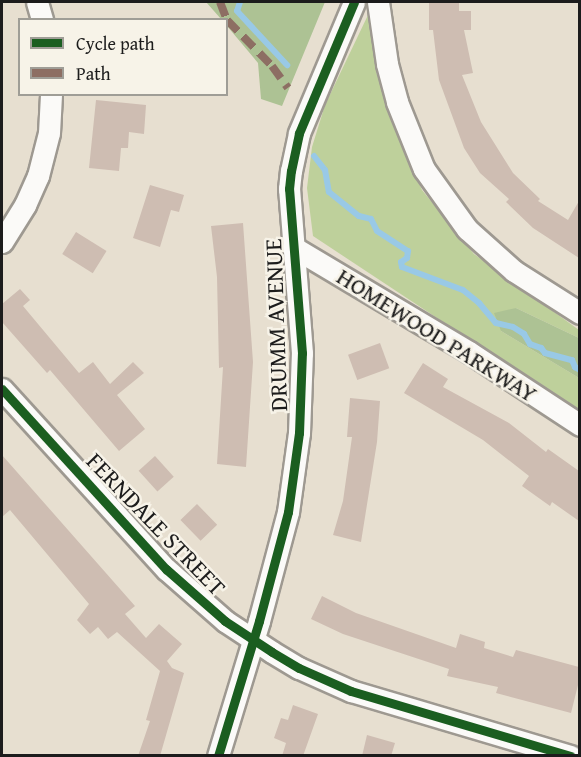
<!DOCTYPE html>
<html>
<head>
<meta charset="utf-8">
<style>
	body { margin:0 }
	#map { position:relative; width:581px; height:757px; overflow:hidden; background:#e7dfd0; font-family:"Gentium Book Plus",serif }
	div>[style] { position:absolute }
	.green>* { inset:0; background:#bed09b }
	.forest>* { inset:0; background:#adc294 }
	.stream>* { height:6px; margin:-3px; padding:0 3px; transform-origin:3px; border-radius:3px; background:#99c9e6 }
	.building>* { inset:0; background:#cebdb2; transform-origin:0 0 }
	.roads { filter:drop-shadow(2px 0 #9e9991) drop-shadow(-2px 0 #9e9991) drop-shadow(0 2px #9e9991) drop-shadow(0 -2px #9e9991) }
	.minor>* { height:21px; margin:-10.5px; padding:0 10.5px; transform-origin:10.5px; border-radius:10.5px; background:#fbfaf8 }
	.quiet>* { height:8px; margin-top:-4px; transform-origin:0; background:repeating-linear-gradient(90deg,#8d6e63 0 15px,transparent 0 23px) }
	.cycleway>* { height:9px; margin:-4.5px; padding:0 4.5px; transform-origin:4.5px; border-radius:4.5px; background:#1b5e20 }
	span { translate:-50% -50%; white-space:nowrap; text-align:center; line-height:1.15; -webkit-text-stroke:5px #f7f3e8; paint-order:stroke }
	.street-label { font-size:24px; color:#1c1c1c }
	.frame { position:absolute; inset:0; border:3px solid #1c1c1c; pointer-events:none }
	.legend { position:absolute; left:18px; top:18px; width:210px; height:78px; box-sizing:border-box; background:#f7f3e8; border:2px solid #9f9d96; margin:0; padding:8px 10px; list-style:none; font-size:18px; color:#1c1c1c }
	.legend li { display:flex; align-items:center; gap:12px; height:30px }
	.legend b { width:30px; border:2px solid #9f9d96 }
</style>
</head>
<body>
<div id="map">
	<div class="green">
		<div style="clip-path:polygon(368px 15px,376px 71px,393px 124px,422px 190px,474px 254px,579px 330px,579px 338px,516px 308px,501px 331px,579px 378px,579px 412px,313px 236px,307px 188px,312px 147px,325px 105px)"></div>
	</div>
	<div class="forest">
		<div style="clip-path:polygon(206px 2px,325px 2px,282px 106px,261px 99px,258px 63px,227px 26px,226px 20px,221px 19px)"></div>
		<div style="clip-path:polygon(516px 308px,579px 338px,579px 378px,501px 331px,494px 313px)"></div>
	</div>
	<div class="stream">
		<div style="left:240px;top:2px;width:9px;rotate:108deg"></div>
		<div style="left:237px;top:11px;width:74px;rotate:47.2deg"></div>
		<div style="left:314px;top:156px;width:18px;rotate:52deg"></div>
		<div style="left:325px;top:170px;width:22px;rotate:80deg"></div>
		<div style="left:329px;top:192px;width:38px;rotate:39deg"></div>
		<div style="left:359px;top:216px;width:12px;rotate:14deg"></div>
		<div style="left:371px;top:219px;width:13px;rotate:63deg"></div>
		<div style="left:377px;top:231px;width:37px;rotate:33deg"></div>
		<div style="left:408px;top:251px;width:7px;rotate:98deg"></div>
		<div style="left:407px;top:258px;width:7px;rotate:146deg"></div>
		<div style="left:401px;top:262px;width:5px;rotate:79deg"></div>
		<div style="left:402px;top:267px;width:65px;rotate:20.7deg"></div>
		<div style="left:463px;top:290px;width:21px;rotate:39deg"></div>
		<div style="left:479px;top:303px;width:26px;rotate:50deg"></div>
		<div style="left:496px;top:323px;width:17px;rotate:13deg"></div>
		<div style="left:513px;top:327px;width:13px;rotate:32deg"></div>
		<div style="left:524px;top:334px;width:12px;rotate:59deg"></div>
		<div style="left:530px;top:344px;width:12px;rotate:20deg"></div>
		<div style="left:541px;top:348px;width:6px;rotate:51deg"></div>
		<div style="left:545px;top:353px;width:28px;rotate:15deg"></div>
		<div style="left:572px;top:360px;width:8px;rotate:67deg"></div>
		<div style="left:575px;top:367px;width:6px;rotate:31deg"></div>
	</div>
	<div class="building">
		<div style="clip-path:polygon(429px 2px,459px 2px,459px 11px,471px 11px,471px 30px,464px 30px,473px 73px,462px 75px,481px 122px,513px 173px,540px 199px,538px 201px,568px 220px,579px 201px,579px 258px,533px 228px,506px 202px,509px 199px,480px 173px,464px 148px,439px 80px,433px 30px,429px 30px)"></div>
		<div style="clip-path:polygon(96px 100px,146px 105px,144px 134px,129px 132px,128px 148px,121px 148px,119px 171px,89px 168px)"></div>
		<div style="clip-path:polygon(150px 185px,184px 195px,179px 212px,171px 210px,160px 247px,133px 238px)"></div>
		<div style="clip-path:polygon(243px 223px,253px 362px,246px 467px,217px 464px,223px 367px,219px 368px,217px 277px,211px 226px)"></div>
		<div style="left:76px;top:232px;width:36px;height:26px;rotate:32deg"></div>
		<div style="clip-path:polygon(20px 289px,30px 300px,23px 306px,79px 373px,93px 362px,110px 384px,133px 362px,144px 373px,117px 395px,145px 429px,119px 451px,50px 370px,47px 373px,2px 322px,2px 304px)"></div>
		<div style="left:380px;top:343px;width:27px;height:34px;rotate:70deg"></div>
		<div style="clip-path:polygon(423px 363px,448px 379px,443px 387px,509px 423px,546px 452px,548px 449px,579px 471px,579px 521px,552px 502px,550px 506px,522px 486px,529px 476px,483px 440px,404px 393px)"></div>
		<div style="clip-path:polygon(350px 398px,380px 401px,377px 442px,361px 542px,333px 535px,343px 501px,352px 437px,347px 437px)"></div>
		<div style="clip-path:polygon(2px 455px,135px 606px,125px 614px,146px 638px,159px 624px,182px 644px,167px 661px,172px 668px,184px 673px,160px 756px,138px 756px,150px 721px,146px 720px,160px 671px,117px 632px,108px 639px,98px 627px,90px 634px,77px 620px,89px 604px,10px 510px,2px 517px)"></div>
		<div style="left:155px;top:456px;width:28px;height:22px;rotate:48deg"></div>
		<div style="left:197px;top:504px;width:29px;height:23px;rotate:46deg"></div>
		<div style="clip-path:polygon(322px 596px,356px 613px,456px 648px,460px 634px,485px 642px,484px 648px,513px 657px,516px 650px,579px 667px,579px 681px,571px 713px,496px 693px,498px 687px,447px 676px,449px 669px,343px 634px,311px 619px)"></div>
		<div style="clip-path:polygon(293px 705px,318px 714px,303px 756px,282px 756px,286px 743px,274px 738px,281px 718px,288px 720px)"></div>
		<div style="clip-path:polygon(367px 735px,395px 743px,391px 756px,362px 756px)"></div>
	</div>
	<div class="roads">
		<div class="minor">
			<div style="left:37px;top:2px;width:19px;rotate:74deg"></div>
			<div style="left:378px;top:2px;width:63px;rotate:81.7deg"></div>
			<div style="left:387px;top:64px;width:39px;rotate:75deg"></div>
			<div style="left:397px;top:102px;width:72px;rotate:68.1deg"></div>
			<div style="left:424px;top:169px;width:74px;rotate:54.4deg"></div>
			<div style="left:467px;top:229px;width:63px;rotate:41.8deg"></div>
			<div style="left:514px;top:271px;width:78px;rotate:32.5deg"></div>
			<div style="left:2px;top:242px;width:44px;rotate:-58.1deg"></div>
			<div style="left:25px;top:205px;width:32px;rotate:-66deg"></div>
			<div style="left:38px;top:176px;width:44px;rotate:-75.7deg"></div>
			<div style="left:49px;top:133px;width:39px;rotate:-87deg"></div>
			<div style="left:293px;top:247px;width:205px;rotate:30.8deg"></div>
			<div style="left:469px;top:352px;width:133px;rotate:33.3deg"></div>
			<div style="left:2px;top:389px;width:244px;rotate:47.7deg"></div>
			<div style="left:166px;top:569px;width:79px;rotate:41.4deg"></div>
			<div style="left:225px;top:621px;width:56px;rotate:33.4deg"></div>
			<div style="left:272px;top:652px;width:31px;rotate:31deg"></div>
			<div style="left:299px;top:668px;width:57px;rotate:23.9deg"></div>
			<div style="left:351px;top:691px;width:229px;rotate:16.5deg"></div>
			<div style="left:218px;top:756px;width:141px;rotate:-73.1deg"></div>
			<div style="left:259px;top:621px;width:113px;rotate:-75.1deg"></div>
			<div style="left:288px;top:512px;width:80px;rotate:-82.1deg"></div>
			<div style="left:299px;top:433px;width:80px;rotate:-87.9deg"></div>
			<div style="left:302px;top:353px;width:165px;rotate:-94.5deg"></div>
			<div style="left:289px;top:189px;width:18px;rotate:-84deg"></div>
			<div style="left:291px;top:171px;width:39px;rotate:-78deg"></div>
			<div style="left:299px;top:133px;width:142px;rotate:-67.2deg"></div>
		</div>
	</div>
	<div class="quiet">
		<div style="left:220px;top:2px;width:19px;rotate:69deg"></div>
		<div style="left:227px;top:20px;width:64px;rotate:45.6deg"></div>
		<div style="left:272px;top:66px;width:27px;rotate:54deg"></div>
	</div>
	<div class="cycleway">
		<div style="left:2px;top:389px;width:244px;rotate:47.7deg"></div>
		<div style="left:166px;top:569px;width:79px;rotate:41.4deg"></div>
		<div style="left:225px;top:621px;width:56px;rotate:33.4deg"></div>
		<div style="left:272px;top:652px;width:31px;rotate:31deg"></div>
		<div style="left:299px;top:668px;width:57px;rotate:23.9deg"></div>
		<div style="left:351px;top:691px;width:229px;rotate:16.5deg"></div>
		<div style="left:218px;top:756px;width:141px;rotate:-73.1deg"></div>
		<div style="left:259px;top:621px;width:113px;rotate:-75.1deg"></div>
		<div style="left:288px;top:512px;width:80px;rotate:-82.1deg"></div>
		<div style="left:299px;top:433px;width:80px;rotate:-87.9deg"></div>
		<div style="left:302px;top:353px;width:165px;rotate:-94.5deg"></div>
		<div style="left:289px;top:189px;width:18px;rotate:-84deg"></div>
		<div style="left:291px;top:171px;width:39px;rotate:-78deg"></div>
		<div style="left:299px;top:133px;width:142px;rotate:-67.2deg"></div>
	</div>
	<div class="street-label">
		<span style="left:276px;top:325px;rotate:-92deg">DRUMM AVENUE</span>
		<span style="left:437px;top:335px;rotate:32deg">HOMEWOOD PARKWAY</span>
		<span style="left:156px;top:524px;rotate:46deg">FERNDALE STREET</span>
	</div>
	<div class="frame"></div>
	<ul class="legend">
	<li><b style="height:8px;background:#1b5e20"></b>Cycle path</li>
	<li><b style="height:8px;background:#8d6e63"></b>Path</li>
	</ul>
</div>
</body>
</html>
